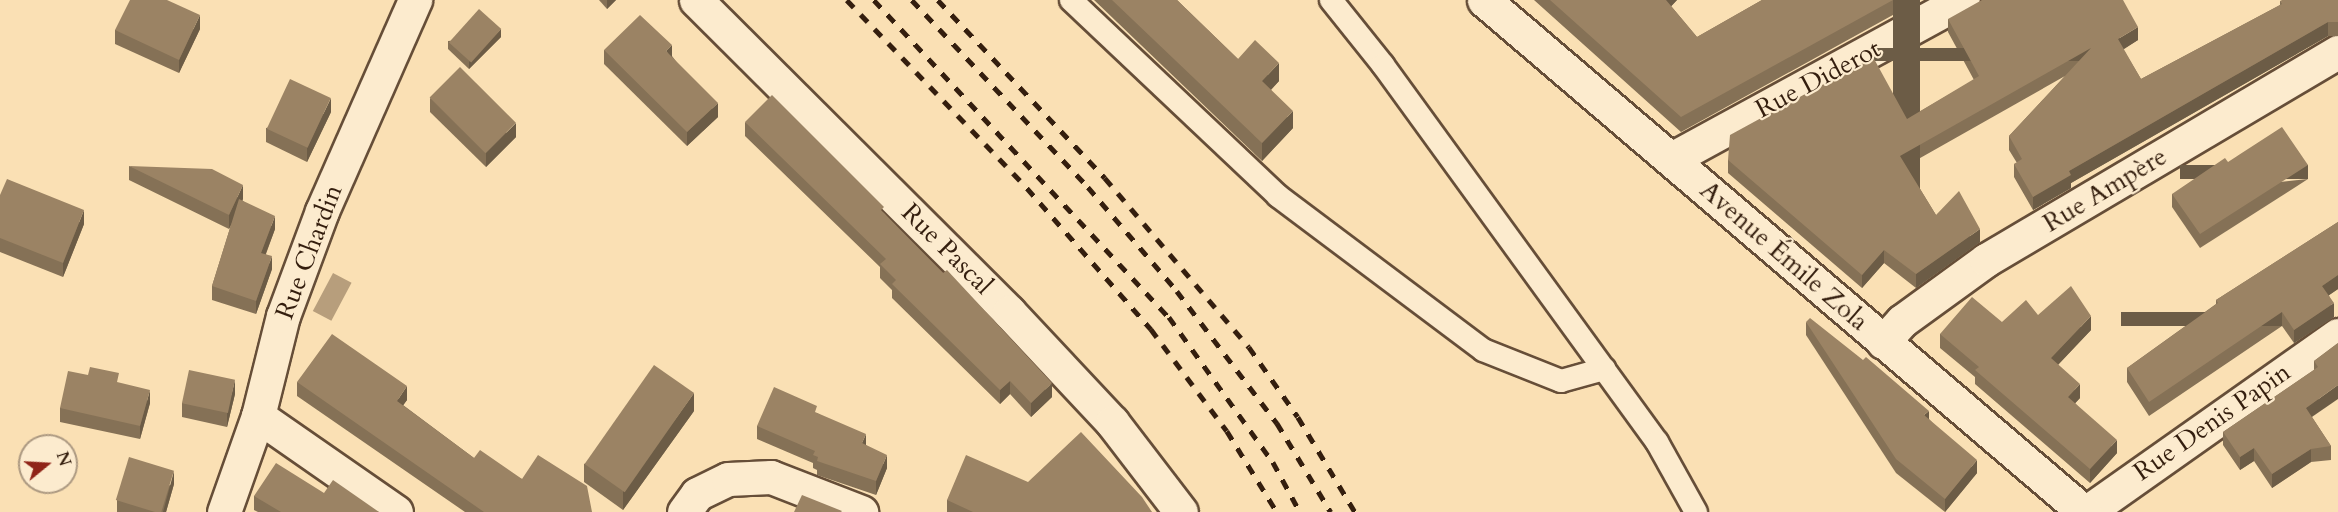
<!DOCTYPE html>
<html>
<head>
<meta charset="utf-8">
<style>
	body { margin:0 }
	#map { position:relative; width:2338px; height:512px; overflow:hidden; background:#fae0b4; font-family:Cardo,serif }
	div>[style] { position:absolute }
	.water>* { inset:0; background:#b79e7c; transform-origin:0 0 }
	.roads { filter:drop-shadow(2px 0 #664e38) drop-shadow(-2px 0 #664e38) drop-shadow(0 2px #664e38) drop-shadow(0 -2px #664e38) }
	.lane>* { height:22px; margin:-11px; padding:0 11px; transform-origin:11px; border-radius:11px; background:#fcebce }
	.street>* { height:33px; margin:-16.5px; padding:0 16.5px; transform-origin:16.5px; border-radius:16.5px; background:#fcebce }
	.secondary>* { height:33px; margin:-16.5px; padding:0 16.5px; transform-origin:16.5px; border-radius:16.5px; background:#fcebce }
	.rail>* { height:4.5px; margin-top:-2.25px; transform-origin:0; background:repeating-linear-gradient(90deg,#341e0e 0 10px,transparent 0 20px) }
	.wall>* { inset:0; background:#857156 }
	.shaded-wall>* { inset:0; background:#6c5c46; transform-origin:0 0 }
	.building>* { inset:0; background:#9b8364; transform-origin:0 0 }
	span { translate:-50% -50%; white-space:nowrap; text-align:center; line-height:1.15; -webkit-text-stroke:4.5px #fcebce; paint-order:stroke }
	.street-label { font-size:26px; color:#341e0e }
	.north { position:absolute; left:18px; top:434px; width:60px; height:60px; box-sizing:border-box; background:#fcebce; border:2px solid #ac9981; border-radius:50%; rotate:72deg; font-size:16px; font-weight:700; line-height:24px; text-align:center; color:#341e0e }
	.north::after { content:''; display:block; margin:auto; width:21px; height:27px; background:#8f2418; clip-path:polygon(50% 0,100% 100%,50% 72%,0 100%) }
</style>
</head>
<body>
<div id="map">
	<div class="water">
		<div style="left:333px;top:273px;width:21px;height:43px;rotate:28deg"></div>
	</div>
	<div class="roads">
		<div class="lane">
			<div style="left:1071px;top:0;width:285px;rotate:43.4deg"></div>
			<div style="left:1278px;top:196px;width:256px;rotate:36.9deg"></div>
			<div style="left:1483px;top:350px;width:84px;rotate:21.7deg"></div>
			<div style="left:1561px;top:381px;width:45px;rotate:-15.6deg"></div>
			<div style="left:1331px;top:0;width:83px;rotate:51.3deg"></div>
			<div style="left:1383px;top:65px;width:466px;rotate:54deg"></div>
			<div style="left:1657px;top:442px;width:80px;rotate:60.9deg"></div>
		</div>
		<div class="street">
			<div style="left:1673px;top:158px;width:330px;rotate:-28.6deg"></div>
			<div style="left:1883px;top:342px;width:28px;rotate:-48deg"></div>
			<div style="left:1902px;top:321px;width:104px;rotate:-36deg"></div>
			<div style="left:1986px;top:260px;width:409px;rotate:-30.6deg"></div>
			<div style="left:258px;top:416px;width:168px;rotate:34.8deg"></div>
			<div style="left:224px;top:512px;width:102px;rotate:-70.5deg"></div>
			<div style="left:258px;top:416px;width:103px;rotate:-76deg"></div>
			<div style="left:283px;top:316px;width:112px;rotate:-69.6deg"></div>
			<div style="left:322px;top:211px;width:231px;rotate:-66.2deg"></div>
			<div style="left:684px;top:512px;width:22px;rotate:-54deg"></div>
			<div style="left:697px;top:494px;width:34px;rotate:-26deg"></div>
			<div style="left:728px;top:479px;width:43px;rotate:-2.7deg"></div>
			<div style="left:771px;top:477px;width:97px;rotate:21.3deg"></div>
			<div style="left:2087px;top:512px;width:307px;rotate:-35.2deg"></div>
		</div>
		<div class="secondary">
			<div style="left:696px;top:0;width:442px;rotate:44.9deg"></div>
			<div style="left:1009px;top:312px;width:151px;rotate:46.9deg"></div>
			<div style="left:1112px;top:422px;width:113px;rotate:52.5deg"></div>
			<div style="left:1484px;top:0;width:789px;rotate:40.48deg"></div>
		</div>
	</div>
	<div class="rail">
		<div style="left:847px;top:0;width:260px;rotate:46.2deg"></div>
		<div style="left:1027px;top:188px;width:188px;rotate:48.7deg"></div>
		<div style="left:1151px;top:329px;width:127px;rotate:53.3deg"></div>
		<div style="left:1227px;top:431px;width:95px;rotate:58.3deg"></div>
		<div style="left:874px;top:0;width:433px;rotate:47.1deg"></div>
		<div style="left:1169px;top:317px;width:178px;rotate:54.4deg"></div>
		<div style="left:1273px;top:462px;width:57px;rotate:61.6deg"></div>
		<div style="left:912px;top:0;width:257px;rotate:46.7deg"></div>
		<div style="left:1088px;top:187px;width:137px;rotate:49.4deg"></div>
		<div style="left:1177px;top:291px;width:166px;rotate:52.9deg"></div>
		<div style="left:1277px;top:423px;width:104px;rotate:58.8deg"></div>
		<div style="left:938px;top:0;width:244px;rotate:46.8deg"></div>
		<div style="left:1105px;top:178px;width:222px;rotate:49.6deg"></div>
		<div style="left:1249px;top:347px;width:85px;rotate:55deg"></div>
		<div style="left:1298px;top:417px;width:111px;rotate:59deg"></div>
	</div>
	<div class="wall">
		<div style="clip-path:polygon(599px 0,616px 0,607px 9px)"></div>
		<div style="clip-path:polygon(1094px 0,1177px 0,1238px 59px,1279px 81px,1271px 90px,1293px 128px,1262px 161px)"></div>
		<div style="clip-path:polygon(1534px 0,1677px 0,1671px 6px,1697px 37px,1762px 0,1920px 0,1681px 132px)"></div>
		<div style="clip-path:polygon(2338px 0,2338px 36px,2328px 36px,2071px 183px,2071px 188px,2033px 210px,2014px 177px,2014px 164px,2017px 163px,2009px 150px,2009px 136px,2065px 76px,1906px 166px,1936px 215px,1980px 242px,1916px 288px,1884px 263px,1862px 288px,1728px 173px,1728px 160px,1907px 119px,1974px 80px,1948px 32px,1948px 19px,2138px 40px,2123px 49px,2141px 79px,2280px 5px,2280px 1px)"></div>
		<div style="clip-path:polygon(200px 29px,179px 73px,115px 44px,115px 30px)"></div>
		<div style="clip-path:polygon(501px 37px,469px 69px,448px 49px,448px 41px)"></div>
		<div style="clip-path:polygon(604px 50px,672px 56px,718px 117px,687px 146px,604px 64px)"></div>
		<div style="clip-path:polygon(430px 98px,516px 137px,486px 167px,430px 112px)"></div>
		<div style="clip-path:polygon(331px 112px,307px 162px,266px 142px,266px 128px)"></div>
		<div style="clip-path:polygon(745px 122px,884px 213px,1052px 397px,1031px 417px,1010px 394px,1000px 404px,892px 298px,892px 290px,880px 278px,880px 267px,745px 136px)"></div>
		<div style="clip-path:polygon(129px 166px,243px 199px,242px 200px,275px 229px,266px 254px,272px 269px,256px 314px,212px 300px,212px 286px,231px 225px,229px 229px,129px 180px)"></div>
		<div style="clip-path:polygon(2308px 179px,2200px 248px,2172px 207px,2172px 194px)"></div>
		<div style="clip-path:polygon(0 195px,84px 224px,63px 277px,0 252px)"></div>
		<div style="clip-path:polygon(2338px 222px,2338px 289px,2329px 295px,2334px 317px,2294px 343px,2282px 326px,2149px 416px,2127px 382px,2127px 368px,2216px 304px,2216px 300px)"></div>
		<div style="clip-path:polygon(2038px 315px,2091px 330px,2058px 365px,2080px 398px,2075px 403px,2117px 453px,2090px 483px,1975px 384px,1975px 377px,1940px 348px,1940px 334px)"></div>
		<div style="clip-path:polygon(1806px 322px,1929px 419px,1977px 473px,1945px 512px,1896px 473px,1806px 335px)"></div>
		<div style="clip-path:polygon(2338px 343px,2312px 417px,2331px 446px,2331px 460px,2311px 462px,2272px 488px,2254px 461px,2240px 470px,2223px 445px,2223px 432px,2314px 370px,2314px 361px)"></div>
		<div style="clip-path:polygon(297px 382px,407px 400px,403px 405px,474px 458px,522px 479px,592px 512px,465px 512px,297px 396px)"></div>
		<div style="clip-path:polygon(119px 383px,150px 403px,140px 439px,60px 422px,60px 408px)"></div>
		<div style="clip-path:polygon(235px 394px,227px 427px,182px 417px,182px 403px)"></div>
		<div style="clip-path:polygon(694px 411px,623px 510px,584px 482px,584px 464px)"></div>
		<div style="clip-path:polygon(817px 413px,866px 445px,887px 468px,876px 495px,817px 475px,817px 470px,813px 468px,813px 463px,757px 439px,757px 426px)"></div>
		<div style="clip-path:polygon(1028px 482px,1152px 512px,947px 512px,947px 500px)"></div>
		<div style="clip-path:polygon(174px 484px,166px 512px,117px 512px,117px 500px)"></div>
		<div style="clip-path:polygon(324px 493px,379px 512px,258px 512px,254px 510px,254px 496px)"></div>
	</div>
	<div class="shaded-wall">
		<div style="clip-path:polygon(607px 0,616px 0,607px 9px)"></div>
		<div style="clip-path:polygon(1665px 0,1677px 0,1665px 13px)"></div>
		<div style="left:1893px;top:0;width:27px;height:242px"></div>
		<div style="clip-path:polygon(200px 15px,200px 29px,179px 73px,179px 60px)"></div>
		<div style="clip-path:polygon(2328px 22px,2328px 36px,2071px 183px,2071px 188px,2033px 210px,2033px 197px,2069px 171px)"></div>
		<div style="clip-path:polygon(2138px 27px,2138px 40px,2118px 53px,2118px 39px)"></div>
		<div style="clip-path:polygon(501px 29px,501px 37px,469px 69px,469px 62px)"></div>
		<div style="clip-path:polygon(672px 45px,672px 59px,666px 51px)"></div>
		<div style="left:2091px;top:48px;width:13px;height:219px;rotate:90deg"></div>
		<div style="clip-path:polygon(1279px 63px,1279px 81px,1262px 99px,1262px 81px)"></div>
		<div style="clip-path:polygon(331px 98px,331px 112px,307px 162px,307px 148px)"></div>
		<div style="clip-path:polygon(718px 103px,718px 117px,687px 146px,687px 132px)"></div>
		<div style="clip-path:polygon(1293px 111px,1293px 128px,1262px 161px,1262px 143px)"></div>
		<div style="clip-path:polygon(516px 123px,516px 137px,486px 167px,486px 153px)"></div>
		<div style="left:2308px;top:165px;width:14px;height:128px;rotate:90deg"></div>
		<div style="clip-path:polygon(243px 185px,243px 199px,229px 229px,229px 215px)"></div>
		<div style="clip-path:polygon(84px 210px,84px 224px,63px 277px,63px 263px)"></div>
		<div style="clip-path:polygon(275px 216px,275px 229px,261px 266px,261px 253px)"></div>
		<div style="clip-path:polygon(1980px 229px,1980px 242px,1916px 288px,1916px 274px)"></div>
		<div style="clip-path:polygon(1884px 250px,1884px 263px,1862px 288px,1862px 275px)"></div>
		<div style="clip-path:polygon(272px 256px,272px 269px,256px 314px,256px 301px)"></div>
		<div style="clip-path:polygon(2338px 275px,2338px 289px,2322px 300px,2322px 286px)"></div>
		<div style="clip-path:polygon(2334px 303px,2334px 317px,2294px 343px,2294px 330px)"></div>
		<div style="left:2282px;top:312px;width:14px;height:161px;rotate:90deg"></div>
		<div style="clip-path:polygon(2091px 316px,2091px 330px,2051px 372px,2051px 358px)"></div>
		<div style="clip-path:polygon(235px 380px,235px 394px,227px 427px,227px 413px)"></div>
		<div style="clip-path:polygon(1010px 381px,1010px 394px,1000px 404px,1000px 390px)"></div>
		<div style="clip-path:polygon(1052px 383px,1052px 397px,1031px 417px,1031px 403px)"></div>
		<div style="clip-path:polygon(2080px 384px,2080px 398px,2068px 411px,2068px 397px)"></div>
		<div style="clip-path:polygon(2338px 385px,2338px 399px,2306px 421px,2306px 408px)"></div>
		<div style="clip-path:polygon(407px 386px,407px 400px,397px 414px,397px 401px)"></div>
		<div style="clip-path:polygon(150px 390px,150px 403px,140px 439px,140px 426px)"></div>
		<div style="clip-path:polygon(694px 393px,694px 411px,623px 510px,623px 492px)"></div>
		<div style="clip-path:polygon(1929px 411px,1929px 424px,1924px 415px)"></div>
		<div style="clip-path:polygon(866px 434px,866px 447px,862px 443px)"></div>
		<div style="clip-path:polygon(2117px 440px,2117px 453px,2090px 483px,2090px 469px)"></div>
		<div style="clip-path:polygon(2254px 448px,2254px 461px,2240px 470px,2240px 457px)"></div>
		<div style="clip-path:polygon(2311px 449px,2311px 462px,2272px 488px,2272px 474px)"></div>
		<div style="clip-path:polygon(887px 455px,887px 468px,876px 495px,876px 481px)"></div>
		<div style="clip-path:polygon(1977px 460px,1977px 473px,1945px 512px,1945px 499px)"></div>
		<div style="clip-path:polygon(174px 471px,174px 484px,166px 512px,163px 512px)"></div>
	</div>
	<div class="building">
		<div style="clip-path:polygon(130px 0,167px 0,200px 15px,179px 60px,115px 30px)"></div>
		<div style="clip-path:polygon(1112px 0,1177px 0,1238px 59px,1255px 40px,1279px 63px,1262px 81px,1293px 111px,1262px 143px)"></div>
		<div style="clip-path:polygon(1550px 0,1666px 0,1697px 37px,1762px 0,1893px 0,1681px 117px)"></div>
		<div style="clip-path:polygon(1982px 0,2123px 0,2138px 27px,2118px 39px,2141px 79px,2282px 4px,2280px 1px,2282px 0,2338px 0,2338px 22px,2328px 22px,2069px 171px,2071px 175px,2033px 197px,2014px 164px,2022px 159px,2009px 136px,2091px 48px,1900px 156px,1936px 215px,1959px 191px,1980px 229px,1916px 274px,1884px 250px,1862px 275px,1728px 160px,1730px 135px,1873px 57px,1907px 119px,1979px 76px,1948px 19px)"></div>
		<div style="left:479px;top:9px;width:30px;height:45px;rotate:42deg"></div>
		<div style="clip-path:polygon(640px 15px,672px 45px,666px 51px,718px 103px,687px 132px,604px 50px)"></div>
		<div style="left:460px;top:67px;width:79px;height:43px;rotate:45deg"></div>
		<div style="left:290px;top:79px;width:45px;height:55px;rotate:25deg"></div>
		<div style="clip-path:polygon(772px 95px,884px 207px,881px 210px,943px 273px,947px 270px,1052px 383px,1031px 403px,1010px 381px,1000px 390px,892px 284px,896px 280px,880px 264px,886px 259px,745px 122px)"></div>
		<div style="clip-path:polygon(2282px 127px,2308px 165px,2200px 234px,2172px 194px,2225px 158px,2228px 162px)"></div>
		<div style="clip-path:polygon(129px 166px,212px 169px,243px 185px,229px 215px)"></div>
		<div style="clip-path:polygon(7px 179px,84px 210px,63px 263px,0 238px,0 195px)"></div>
		<div style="clip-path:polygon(239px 199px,275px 216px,261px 253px,272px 256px,256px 301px,212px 286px)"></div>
		<div style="clip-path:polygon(2338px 222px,2338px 275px,2322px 286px,2334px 303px,2294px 330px,2282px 312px,2149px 402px,2127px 368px,2218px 303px,2216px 300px)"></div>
		<div style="clip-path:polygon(2071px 286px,2091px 316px,2051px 358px,2080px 384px,2068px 397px,2117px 440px,2090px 469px,1975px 370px,1979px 367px,1940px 334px,1972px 297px,2002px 322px,2026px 300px,2038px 315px)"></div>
		<div style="clip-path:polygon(1810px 318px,1863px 360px,1866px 357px,1929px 411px,1924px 415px,1977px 460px,1945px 499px,1896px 459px,1806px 322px)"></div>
		<div style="clip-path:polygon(332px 334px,407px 386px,397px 401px,474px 458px,480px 450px,522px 479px,538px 455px,587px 486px,592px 512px,484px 512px,297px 382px)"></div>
		<div style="clip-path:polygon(2338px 343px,2338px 385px,2306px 408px,2331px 446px,2311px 449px,2272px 474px,2254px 448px,2240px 457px,2223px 432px,2318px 367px,2314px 361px)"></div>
		<div style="left:654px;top:365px;width:49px;height:121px;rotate:35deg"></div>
		<div style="clip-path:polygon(90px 367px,119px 373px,117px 382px,150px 390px,140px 426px,60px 408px,68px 371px,88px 375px)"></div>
		<div style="left:189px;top:370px;width:47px;height:34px;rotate:12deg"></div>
		<div style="clip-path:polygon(774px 387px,817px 406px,815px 412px,866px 434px,862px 443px,887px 455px,876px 481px,817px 461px,818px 457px,813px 455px,815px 451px,757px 426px)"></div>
		<div style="clip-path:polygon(1081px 432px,1142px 497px,1152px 512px,973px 512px,947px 500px,966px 455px,1028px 482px)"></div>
		<div style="left:129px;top:457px;width:47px;height:45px;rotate:17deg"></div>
		<div style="clip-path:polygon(276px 463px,324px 493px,333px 480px,379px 512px,281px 512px,254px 496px)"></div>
		<div style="clip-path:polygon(802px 495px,842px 511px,841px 512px,794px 512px)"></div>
	</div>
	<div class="street-label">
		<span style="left:1818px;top:79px;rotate:-28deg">Rue Diderot</span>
		<span style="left:2105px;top:190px;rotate:-31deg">Rue Ampère</span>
		<span style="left:947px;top:249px;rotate:45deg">Rue Pascal</span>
		<span style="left:309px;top:252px;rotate:-69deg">Rue Chardin</span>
		<span style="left:1784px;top:256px;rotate:41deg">Avenue Émile Zola</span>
		<span style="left:2212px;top:422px;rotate:-35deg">Rue Denis Papin</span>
	</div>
	<div class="north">N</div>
</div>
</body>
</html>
